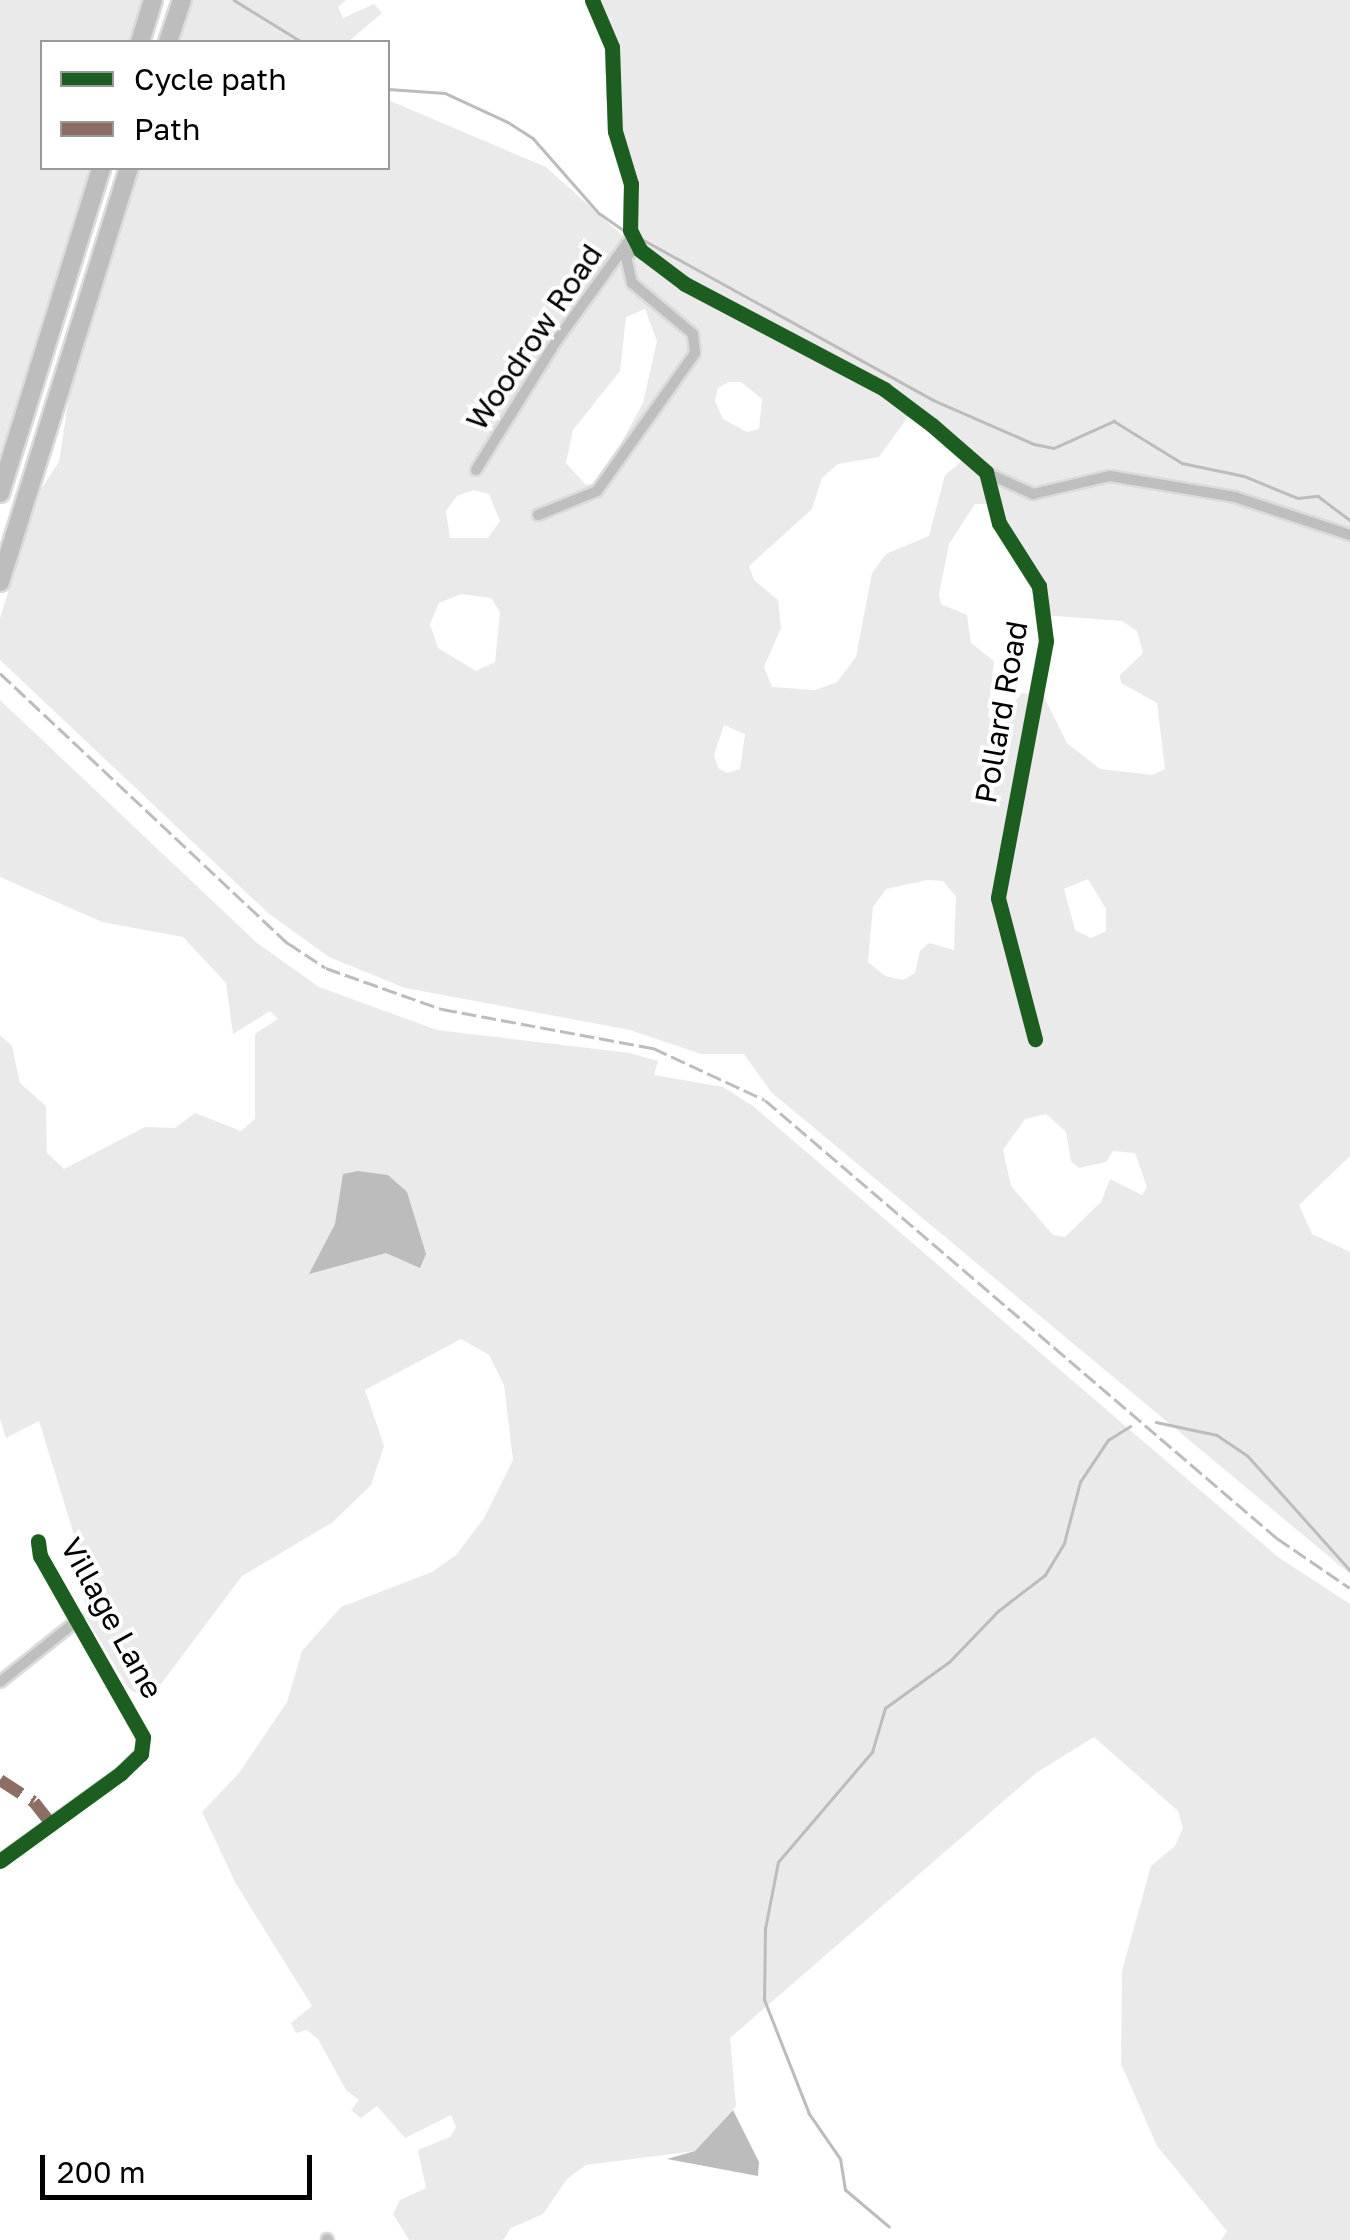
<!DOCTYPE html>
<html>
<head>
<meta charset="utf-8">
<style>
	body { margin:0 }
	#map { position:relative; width:1350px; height:2240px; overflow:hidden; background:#fff; font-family:"Golos Text",sans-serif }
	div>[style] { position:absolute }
	.green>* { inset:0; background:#eaeaea }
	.water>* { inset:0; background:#bcbcbc }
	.stream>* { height:2.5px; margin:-1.25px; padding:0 1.25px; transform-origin:1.25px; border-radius:1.25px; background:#bcbcbc }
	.roads { filter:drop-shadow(2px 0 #dbdbdb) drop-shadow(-2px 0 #dbdbdb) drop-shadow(0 2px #dbdbdb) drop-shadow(0 -2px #dbdbdb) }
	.minor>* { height:10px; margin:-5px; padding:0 5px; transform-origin:5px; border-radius:5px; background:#bebebe }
	.motorway>* { height:18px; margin:-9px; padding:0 9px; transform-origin:9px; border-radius:9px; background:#bdbdbd }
	.rail>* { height:2.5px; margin-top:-1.25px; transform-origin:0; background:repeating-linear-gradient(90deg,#bdbdbd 0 15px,transparent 0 20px) }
	.quiet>* { height:12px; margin-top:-6px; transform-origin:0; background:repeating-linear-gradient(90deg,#8d6e63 0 25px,transparent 0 37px) }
	.cycleway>* { height:15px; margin:-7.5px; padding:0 7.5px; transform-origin:7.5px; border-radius:7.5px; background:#1b5e20 }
	span { translate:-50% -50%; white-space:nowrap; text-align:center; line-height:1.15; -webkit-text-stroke:8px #fff; paint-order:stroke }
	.street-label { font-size:30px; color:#000 }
	.legend { position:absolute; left:40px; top:40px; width:350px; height:130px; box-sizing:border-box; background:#fff; border:2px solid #999; margin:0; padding:12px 18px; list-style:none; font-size:30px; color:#000 }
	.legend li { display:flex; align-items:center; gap:20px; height:50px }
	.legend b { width:50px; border:2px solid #999 }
	.scale { position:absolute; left:40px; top:2155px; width:272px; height:45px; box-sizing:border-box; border:5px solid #000; border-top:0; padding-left:12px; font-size:30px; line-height:35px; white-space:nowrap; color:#000; -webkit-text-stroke:8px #fff; paint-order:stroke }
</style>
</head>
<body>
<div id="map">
	<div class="green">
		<div style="clip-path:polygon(0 0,142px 0,129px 42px,42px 42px,42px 168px,90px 168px,0 455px)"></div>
		<div style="clip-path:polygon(193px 0,346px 0,338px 7px,343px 18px,374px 4px,382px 13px,348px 42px,179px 42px)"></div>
		<div style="clip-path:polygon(evenodd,588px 0,1350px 0,1350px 1156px,1299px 1205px,1312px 1234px,1350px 1252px,1350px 1574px,771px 1092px,744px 1054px,701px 1054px,630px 1030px,405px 988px,329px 957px,268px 913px,0 660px,0 618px,39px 492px,59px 462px,69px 396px,140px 168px,388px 168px,388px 100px,546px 167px,623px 236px,627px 190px,611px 128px,611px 67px,588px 0,645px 309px,657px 341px,643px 403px,600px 482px,586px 485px,566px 463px,573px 430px,620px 371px,626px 317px,645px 309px,588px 0,729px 382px,741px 382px,762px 399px,759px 429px,747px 432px,723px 419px,715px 401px,718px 388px,729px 382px,588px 0,910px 414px,963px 460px,945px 475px,929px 536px,886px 554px,872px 573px,856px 657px,837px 682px,815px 690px,772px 687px,764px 667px,781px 628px,778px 600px,754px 580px,749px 566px,812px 509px,822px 478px,838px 464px,879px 457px,910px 414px,588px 0,474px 490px,489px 494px,500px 521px,488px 538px,450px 538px,446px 511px,457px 496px,474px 490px,588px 0,975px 504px,987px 504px,1033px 583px,1043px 615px,1122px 621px,1137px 631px,1143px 653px,1120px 675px,1121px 683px,1157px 703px,1165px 769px,1152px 775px,1100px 769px,1067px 743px,1043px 695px,1022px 693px,999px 720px,988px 717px,994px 661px,971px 643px,967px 615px,941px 604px,939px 594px,949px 544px,975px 504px,588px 0,461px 594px,491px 598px,500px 612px,495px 662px,476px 671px,438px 648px,430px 624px,439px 603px,461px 594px,588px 0,724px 725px,745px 734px,740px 769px,727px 773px,718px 768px,714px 755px,724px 725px,588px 0,1088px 879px,1106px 909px,1106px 931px,1091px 938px,1075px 930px,1064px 889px,1088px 879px,588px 0,927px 880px,943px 881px,956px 897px,954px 950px,929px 943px,920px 951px,915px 973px,903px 980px,885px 976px,868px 962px,873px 907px,886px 889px,927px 880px,588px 0,1046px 1114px,1066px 1132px,1071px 1161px,1079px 1168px,1106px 1162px,1113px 1151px,1135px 1153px,1147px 1187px,1142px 1195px,1110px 1179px,1101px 1202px,1065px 1237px,1053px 1235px,1011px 1186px,1003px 1150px,1025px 1119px,1046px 1114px)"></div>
		<div style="clip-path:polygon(0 700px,257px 943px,319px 987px,437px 1030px,630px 1053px,658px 1061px,654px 1075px,723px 1087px,753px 1106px,1278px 1557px,1350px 1604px,1350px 2240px,1221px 2240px,1227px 2231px,1157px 2146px,1121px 2064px,1122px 1971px,1151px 1866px,1175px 1846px,1183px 1828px,1178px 1811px,1094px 1737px,1036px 1773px,730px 2038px,736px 2106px,695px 2151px,586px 2165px,567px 2179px,543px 2214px,511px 2228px,503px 2240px,409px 2240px,393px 2214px,400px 2200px,426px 2188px,418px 2150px,450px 2137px,456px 2127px,451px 2115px,405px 2138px,377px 2106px,361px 2118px,351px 2110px,359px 2100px,346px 2090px,318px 2039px,307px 2030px,296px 2033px,291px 2023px,312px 2006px,236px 1884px,202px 1812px,239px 1773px,287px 1702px,302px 1651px,341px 1607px,432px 1572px,456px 1555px,484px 1518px,513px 1460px,504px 1385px,489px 1355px,461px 1339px,365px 1390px,384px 1446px,371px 1485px,333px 1522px,242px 1576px,149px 1700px,129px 1689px,87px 1619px,79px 1551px,39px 1421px,6px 1438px,0 1419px,0 1035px,12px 1046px,20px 1083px,46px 1106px,47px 1153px,64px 1169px,145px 1127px,175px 1128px,195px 1113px,241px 1131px,255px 1119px,255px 1034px,278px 1019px,270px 1011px,233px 1034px,226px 983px,183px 937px,102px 922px,0 877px)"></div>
	</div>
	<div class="water">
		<div style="clip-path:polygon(358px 1171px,388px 1175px,407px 1192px,426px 1254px,420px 1268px,386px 1253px,309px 1274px,335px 1224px,343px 1174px)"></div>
		<div style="clip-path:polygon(733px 2110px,759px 2162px,758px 2176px,667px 2159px,695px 2151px)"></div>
	</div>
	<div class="stream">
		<div style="left:234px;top:0;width:80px;rotate:31.7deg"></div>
		<div style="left:388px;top:89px;width:57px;rotate:4deg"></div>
		<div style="left:445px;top:93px;width:69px;rotate:24.7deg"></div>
		<div style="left:508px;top:122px;width:30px;rotate:33deg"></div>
		<div style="left:533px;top:138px;width:100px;rotate:48.7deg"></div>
		<div style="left:599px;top:213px;width:35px;rotate:35deg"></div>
		<div style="left:640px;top:238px;width:335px;rotate:28.9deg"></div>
		<div style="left:933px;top:400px;width:110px;rotate:23.5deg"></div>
		<div style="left:1034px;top:444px;width:20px;rotate:11deg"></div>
		<div style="left:1054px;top:448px;width:66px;rotate:-24.2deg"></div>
		<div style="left:1114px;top:421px;width:80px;rotate:31.7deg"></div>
		<div style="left:1182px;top:463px;width:63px;rotate:11.8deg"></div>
		<div style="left:1244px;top:476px;width:58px;rotate:22.2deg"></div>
		<div style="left:1298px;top:498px;width:20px;rotate:-6deg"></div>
		<div style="left:1318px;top:496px;width:40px;rotate:37deg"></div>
		<div style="left:1156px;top:1422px;width:62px;rotate:12deg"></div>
		<div style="left:1217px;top:1435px;width:37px;rotate:34deg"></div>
		<div style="left:1248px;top:1456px;width:153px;rotate:48.2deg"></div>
		<div style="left:889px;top:2227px;width:57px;rotate:-139.9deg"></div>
		<div style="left:845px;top:2190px;width:31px;rotate:-99deg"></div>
		<div style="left:840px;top:2159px;width:55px;rotate:-124.6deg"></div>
		<div style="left:809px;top:2114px;width:123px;rotate:-111.5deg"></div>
		<div style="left:764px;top:2000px;width:71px;rotate:-89.2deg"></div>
		<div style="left:765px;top:1929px;width:68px;rotate:-79deg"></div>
		<div style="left:778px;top:1862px;width:145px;rotate:-49.5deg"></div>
		<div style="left:872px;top:1752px;width:46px;rotate:-73.5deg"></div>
		<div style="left:885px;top:1708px;width:79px;rotate:-35.7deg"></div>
		<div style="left:949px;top:1662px;width:71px;rotate:-46.1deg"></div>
		<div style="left:998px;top:1611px;width:59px;rotate:-37.5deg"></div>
		<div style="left:1045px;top:1575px;width:37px;rotate:-59deg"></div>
		<div style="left:1064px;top:1543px;width:63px;rotate:-75.3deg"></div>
		<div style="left:1080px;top:1482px;width:50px;rotate:-56.3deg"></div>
		<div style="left:1108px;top:1440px;width:26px;rotate:-32deg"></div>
	</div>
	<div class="roads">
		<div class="minor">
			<div style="left:592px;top:0;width:51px;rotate:66.9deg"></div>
			<div style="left:612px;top:47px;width:84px;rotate:88deg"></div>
			<div style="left:615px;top:131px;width:55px;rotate:73.2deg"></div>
			<div style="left:631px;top:184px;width:46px;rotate:91.2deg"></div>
			<div style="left:630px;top:230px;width:22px;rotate:63deg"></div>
			<div style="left:640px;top:250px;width:56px;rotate:37.1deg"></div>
			<div style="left:685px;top:284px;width:225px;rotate:27.8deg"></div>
			<div style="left:884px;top:389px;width:60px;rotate:36.9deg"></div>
			<div style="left:932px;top:425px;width:72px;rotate:41deg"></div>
			<div style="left:986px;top:472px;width:53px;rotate:75.7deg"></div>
			<div style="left:999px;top:523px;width:75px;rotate:57.6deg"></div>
			<div style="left:1039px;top:586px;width:55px;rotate:82.7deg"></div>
			<div style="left:1046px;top:641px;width:261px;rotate:100.6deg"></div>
			<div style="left:998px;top:898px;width:146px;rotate:75.3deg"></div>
			<div style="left:476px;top:470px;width:153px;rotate:-58.1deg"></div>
			<div style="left:557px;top:340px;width:121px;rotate:-54.1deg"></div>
			<div style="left:987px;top:473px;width:51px;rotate:24.5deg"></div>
			<div style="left:1033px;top:494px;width:79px;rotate:-13.2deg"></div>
			<div style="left:1110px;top:476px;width:127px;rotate:9.5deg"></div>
			<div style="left:1235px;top:497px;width:121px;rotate:18.3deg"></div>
			<div style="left:538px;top:515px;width:64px;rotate:-22.1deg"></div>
			<div style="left:597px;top:491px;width:169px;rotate:-54.6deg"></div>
			<div style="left:695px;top:353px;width:19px;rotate:-96deg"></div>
			<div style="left:693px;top:334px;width:80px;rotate:-140.1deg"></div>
			<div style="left:632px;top:283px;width:26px;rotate:-103deg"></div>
			<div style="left:626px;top:258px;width:16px;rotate:-50deg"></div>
			<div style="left:0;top:1682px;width:100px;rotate:-38.5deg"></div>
			<div style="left:0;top:1861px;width:150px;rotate:-36deg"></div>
			<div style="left:121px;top:1773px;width:28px;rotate:-44deg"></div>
			<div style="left:141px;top:1754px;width:17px;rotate:-83deg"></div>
			<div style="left:143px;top:1737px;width:208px;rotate:-119.6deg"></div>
			<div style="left:40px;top:1556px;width:15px;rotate:-98deg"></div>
			<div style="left:327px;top:2239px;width:1px;rotate:45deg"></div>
		</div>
		<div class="motorway">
			<div style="left:140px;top:42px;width:44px;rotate:-72.8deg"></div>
			<div style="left:168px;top:42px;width:44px;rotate:-71.6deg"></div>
			<div style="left:0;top:493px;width:340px;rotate:-72.7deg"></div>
			<div style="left:0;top:582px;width:434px;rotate:-72.7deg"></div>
		</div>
	</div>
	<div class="rail">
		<div style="left:0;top:673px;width:395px;rotate:43.2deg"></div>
		<div style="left:288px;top:943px;width:45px;rotate:33.3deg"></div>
		<div style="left:326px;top:968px;width:123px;rotate:19.5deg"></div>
		<div style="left:442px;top:1009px;width:215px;rotate:10.5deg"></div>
		<div style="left:653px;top:1048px;width:123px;rotate:24.9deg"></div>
		<div style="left:765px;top:1100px;width:674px;rotate:40.55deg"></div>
		<div style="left:1277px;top:1538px;width:88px;rotate:34.4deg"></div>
	</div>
	<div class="quiet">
		<div style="left:0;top:1780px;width:40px;rotate:32.9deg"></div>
		<div style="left:34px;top:1802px;width:28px;rotate:52deg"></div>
	</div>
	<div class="cycleway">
		<div style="left:592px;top:0;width:51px;rotate:66.9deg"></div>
		<div style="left:612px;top:47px;width:84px;rotate:88deg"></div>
		<div style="left:615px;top:131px;width:55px;rotate:73.2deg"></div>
		<div style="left:631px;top:184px;width:46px;rotate:91.2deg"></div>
		<div style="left:630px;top:230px;width:22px;rotate:63deg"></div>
		<div style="left:640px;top:250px;width:56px;rotate:37.1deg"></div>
		<div style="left:685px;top:284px;width:225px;rotate:27.8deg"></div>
		<div style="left:884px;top:389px;width:60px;rotate:36.9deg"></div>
		<div style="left:932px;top:425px;width:72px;rotate:41deg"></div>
		<div style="left:986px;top:472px;width:53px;rotate:75.7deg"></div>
		<div style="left:999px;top:523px;width:75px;rotate:57.6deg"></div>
		<div style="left:1039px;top:586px;width:55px;rotate:82.7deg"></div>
		<div style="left:1046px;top:641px;width:261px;rotate:100.6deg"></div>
		<div style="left:998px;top:898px;width:146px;rotate:75.3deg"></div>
		<div style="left:0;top:1861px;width:150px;rotate:-36deg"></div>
		<div style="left:121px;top:1773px;width:28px;rotate:-44deg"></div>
		<div style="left:141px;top:1754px;width:17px;rotate:-83deg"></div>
		<div style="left:143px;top:1737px;width:208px;rotate:-119.6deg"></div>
		<div style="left:40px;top:1556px;width:15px;rotate:-98deg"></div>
	</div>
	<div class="street-label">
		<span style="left:534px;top:337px;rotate:-56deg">Woodrow Road</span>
		<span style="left:1001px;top:712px;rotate:-80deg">Pollard Road</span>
		<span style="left:112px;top:1618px;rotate:61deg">Village Lane</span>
	</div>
	<ul class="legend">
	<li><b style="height:12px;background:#1b5e20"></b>Cycle path</li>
	<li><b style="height:12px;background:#8d6e63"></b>Path</li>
	</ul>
	<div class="scale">200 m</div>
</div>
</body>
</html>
